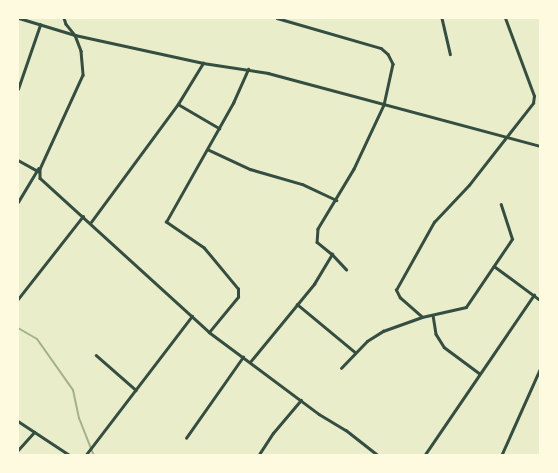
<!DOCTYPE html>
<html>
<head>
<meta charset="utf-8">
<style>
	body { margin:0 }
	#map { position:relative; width:558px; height:473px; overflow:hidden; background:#e9edc9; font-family:Raleway,sans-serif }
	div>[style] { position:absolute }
	.stream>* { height:2px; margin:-1px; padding:0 1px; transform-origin:1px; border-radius:1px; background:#a3b18a }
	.minor>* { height:2.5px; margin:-1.25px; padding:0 1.25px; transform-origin:1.25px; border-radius:1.25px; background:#344e41 }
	span { translate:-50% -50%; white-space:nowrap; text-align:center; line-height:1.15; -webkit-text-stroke:4.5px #fefae0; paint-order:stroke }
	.frame { position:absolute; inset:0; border:19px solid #fefae0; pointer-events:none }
</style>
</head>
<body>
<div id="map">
	<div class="stream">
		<div style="left:18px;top:328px;width:22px;rotate:30deg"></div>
		<div style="left:37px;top:339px;width:62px;rotate:54.8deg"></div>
		<div style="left:73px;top:390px;width:29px;rotate:78deg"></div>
		<div style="left:79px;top:418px;width:41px;rotate:68.5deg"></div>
	</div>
	<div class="minor">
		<div style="left:19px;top:18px;width:59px;rotate:16.9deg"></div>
		<div style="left:75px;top:35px;width:131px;rotate:12.3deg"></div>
		<div style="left:203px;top:63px;width:66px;rotate:8.7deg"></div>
		<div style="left:268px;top:73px;width:282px;rotate:15deg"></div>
		<div style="left:64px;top:18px;width:6px;rotate:72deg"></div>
		<div style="left:66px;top:24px;width:14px;rotate:51deg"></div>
		<div style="left:75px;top:35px;width:17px;rotate:69deg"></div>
		<div style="left:81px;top:51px;width:24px;rotate:85deg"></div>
		<div style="left:83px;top:75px;width:103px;rotate:114.6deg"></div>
		<div style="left:40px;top:169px;width:9px;rotate:90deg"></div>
		<div style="left:40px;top:178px;width:229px;rotate:42.3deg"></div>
		<div style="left:209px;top:332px;width:137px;rotate:36.7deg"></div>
		<div style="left:319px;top:414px;width:31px;rotate:31deg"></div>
		<div style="left:346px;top:430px;width:42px;rotate:38.2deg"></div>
		<div style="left:277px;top:18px;width:108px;rotate:16.1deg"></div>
		<div style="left:381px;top:48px;width:9px;rotate:41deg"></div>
		<div style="left:388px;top:54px;width:11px;rotate:63deg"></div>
		<div style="left:393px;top:64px;width:42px;rotate:102.4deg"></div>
		<div style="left:384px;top:105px;width:71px;rotate:115.1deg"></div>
		<div style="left:354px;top:169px;width:70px;rotate:121deg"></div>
		<div style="left:318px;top:229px;width:13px;rotate:94deg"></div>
		<div style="left:317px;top:242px;width:19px;rotate:39deg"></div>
		<div style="left:332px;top:254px;width:21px;rotate:47deg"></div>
		<div style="left:442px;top:18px;width:37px;rotate:77deg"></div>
		<div style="left:18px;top:89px;width:68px;rotate:-71deg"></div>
		<div style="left:178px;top:104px;width:48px;rotate:30.3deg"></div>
		<div style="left:209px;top:150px;width:45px;rotate:24.9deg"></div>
		<div style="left:250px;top:169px;width:54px;rotate:16.1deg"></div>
		<div style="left:302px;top:184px;width:38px;rotate:25deg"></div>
		<div style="left:18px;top:160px;width:23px;rotate:29deg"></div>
		<div style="left:18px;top:202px;width:39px;rotate:-59deg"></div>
		<div style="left:91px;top:222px;width:147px;rotate:-53.6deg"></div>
		<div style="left:178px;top:104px;width:48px;rotate:-58.6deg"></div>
		<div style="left:494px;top:266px;width:57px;rotate:36.5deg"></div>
		<div style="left:18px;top:299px;width:105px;rotate:-51.9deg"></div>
		<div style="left:297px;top:304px;width:75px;rotate:39.6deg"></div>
		<div style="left:433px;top:315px;width:19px;rotate:81deg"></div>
		<div style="left:436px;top:334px;width:15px;rotate:58deg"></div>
		<div style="left:444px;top:347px;width:44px;rotate:36.6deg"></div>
		<div style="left:422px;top:317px;width:29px;rotate:-139deg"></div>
		<div style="left:400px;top:298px;width:9px;rotate:-117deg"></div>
		<div style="left:396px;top:290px;width:78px;rotate:-60.8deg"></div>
		<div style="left:434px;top:222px;width:51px;rotate:-46.6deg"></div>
		<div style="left:469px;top:185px;width:104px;rotate:-52deg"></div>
		<div style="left:533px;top:103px;width:7px;rotate:-82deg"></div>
		<div style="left:534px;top:96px;width:83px;rotate:-110.4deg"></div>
		<div style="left:210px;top:331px;width:44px;rotate:-50.5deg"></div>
		<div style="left:238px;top:297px;width:8px;rotate:-90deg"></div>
		<div style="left:238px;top:289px;width:53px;rotate:-129.7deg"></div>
		<div style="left:204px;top:248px;width:46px;rotate:-145.6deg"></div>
		<div style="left:166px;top:222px;width:137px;rotate:-60.6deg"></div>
		<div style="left:233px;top:103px;width:37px;rotate:-66deg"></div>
		<div style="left:96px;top:355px;width:53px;rotate:41.2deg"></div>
		<div style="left:250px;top:362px;width:101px;rotate:-50.6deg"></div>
		<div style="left:314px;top:284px;width:35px;rotate:-59deg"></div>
		<div style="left:341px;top:368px;width:37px;rotate:-46deg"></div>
		<div style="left:367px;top:341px;width:19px;rotate:-32deg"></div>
		<div style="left:383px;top:331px;width:41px;rotate:-19.7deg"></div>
		<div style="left:422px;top:317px;width:45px;rotate:-12.8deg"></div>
		<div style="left:466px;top:307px;width:82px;rotate:-55.9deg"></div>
		<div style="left:512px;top:239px;width:36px;rotate:-108deg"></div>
		<div style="left:18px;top:421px;width:64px;rotate:33.4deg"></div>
		<div style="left:186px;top:438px;width:99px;rotate:-54.9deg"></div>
		<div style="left:18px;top:450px;width:24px;rotate:-48deg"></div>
		<div style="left:85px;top:456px;width:176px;rotate:-52.6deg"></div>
		<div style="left:258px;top:456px;width:27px;rotate:-57deg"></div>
		<div style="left:273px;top:433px;width:43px;rotate:-49.7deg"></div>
		<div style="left:424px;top:456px;width:195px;rotate:-55.7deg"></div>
		<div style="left:501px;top:456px;width:95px;rotate:-65.9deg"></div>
	</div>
	<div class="frame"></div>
</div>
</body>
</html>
